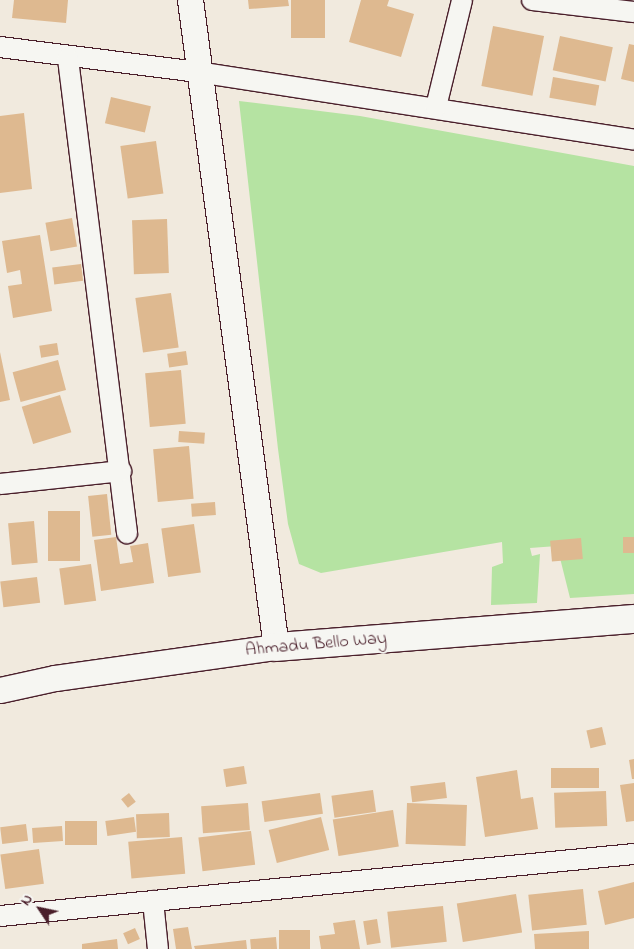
<!DOCTYPE html>
<html>
<head>
<meta charset="utf-8">
<style>
	body { margin:0 }
	#map { position:relative; width:634px; height:949px; overflow:hidden; background:#f1eade; font-family:"Indie Flower",sans-serif }
	div>[style] { position:absolute }
	.green>* { inset:0; background:#b5e3a2 }
	.building>* { inset:0; background:#deb990; transform-origin:0 0 }
	.roads { filter:drop-shadow(1px 0 #4a1f2b) drop-shadow(-1px 0 #4a1f2b) drop-shadow(0 1px #4a1f2b) drop-shadow(0 -1px #4a1f2b) }
	.minor>* { height:20px; margin:-10px; padding:0 10px; transform-origin:10px; border-radius:10px; background:#f6f6f2 }
	.tertiary>* { height:25px; margin:-12.5px; padding:0 12.5px; transform-origin:12.5px; border-radius:12.5px; background:#f6f6f2 }
	.secondary>* { height:28px; margin:-14px; padding:0 14px; transform-origin:14px; border-radius:14px; background:#f6f6f2 }
	span { translate:-50% -50%; white-space:nowrap; text-align:center; line-height:1.15; -webkit-text-stroke:4px #f6f6f2; paint-order:stroke }
	.street-label { font-size:18px; color:#4a1f2b }
	.north { position:absolute; left:15px; top:884px; width:50px; height:50px; -webkit-text-stroke:4px #f6f6f2; paint-order:stroke; rotate:304deg; font-size:14px; font-weight:700; line-height:20px; text-align:center; color:#4a1f2b }
	.north::after { content:''; display:block; margin:auto; width:18px; height:22px; background:#4a1f2b; clip-path:polygon(50% 0,100% 100%,50% 72%,0 100%) }
</style>
</head>
<body>
<div id="map">
	<div class="green">
		<div style="clip-path:polygon(239px 101px,360px 116px,634px 166px,634px 594px,570px 598px,557px 546px,530px 548px,532px 556px,540px 554px,537px 603px,491px 605px,492px 567px,503px 563px,502px 542px,321px 573px,299px 564px,288px 524px,278px 449px)"></div>
	</div>
	<div class="building">
		<div style="clip-path:polygon(14px 0,68px 0,66px 23px,12px 18px)"></div>
		<div style="clip-path:polygon(248px 0,288px 0,289px 6px,249px 9px)"></div>
		<div style="left:291px;top:0;width:34px;height:38px"></div>
		<div style="clip-path:polygon(361px 0,389px 0,387px 6px,414px 14px,401px 57px,349px 42px)"></div>
		<div style="left:493px;top:26px;width:52px;height:61px;rotate:11deg"></div>
		<div style="left:560px;top:36px;width:54px;height:35px;rotate:12deg"></div>
		<div style="clip-path:polygon(629px 44px,634px 45px,634px 82px,621px 79px)"></div>
		<div style="left:553px;top:77px;width:47px;height:21px;rotate:10deg"></div>
		<div style="left:111px;top:97px;width:41px;height:27px;rotate:13deg"></div>
		<div style="clip-path:polygon(24px 113px,32px 189px,0 193px,0 116px)"></div>
		<div style="left:156px;top:141px;width:53px;height:36px;rotate:82deg"></div>
		<div style="left:72px;top:218px;width:29px;height:27px;rotate:80deg"></div>
		<div style="left:167px;top:219px;width:54px;height:35px;rotate:88deg"></div>
		<div style="clip-path:polygon(40px 235px,52px 311px,13px 318px,8px 286px,22px 284px,20px 270px,7px 273px,2px 241px)"></div>
		<div style="left:81px;top:264px;width:17px;height:29px;rotate:83deg"></div>
		<div style="left:171px;top:293px;width:55px;height:36px;rotate:82deg"></div>
		<div style="left:57px;top:343px;width:12px;height:18px;rotate:81deg"></div>
		<div style="left:186px;top:351px;width:14px;height:19px;rotate:82deg"></div>
		<div style="clip-path:polygon(0 352px,10px 400px,0 402px)"></div>
		<div style="left:58px;top:360px;width:31px;height:47px;rotate:75deg"></div>
		<div style="left:181px;top:370px;width:54px;height:36px;rotate:85deg"></div>
		<div style="left:60px;top:395px;width:39px;height:40px;rotate:73deg"></div>
		<div style="left:179px;top:431px;width:26px;height:11px;rotate:4deg"></div>
		<div style="left:189px;top:446px;width:53px;height:36px;rotate:85deg"></div>
		<div style="left:107px;top:494px;width:41px;height:19px;rotate:84deg"></div>
		<div style="left:215px;top:502px;width:13px;height:24px;rotate:86deg"></div>
		<div style="left:48px;top:511px;width:32px;height:50px"></div>
		<div style="left:34px;top:521px;width:42px;height:26px;rotate:85deg"></div>
		<div style="left:194px;top:524px;width:49px;height:33px;rotate:82deg"></div>
		<div style="clip-path:polygon(116px 537px,120px 564px,133px 562px,130px 546px,148px 543px,154px 583px,101px 591px,94px 540px)"></div>
		<div style="left:634px;top:537px;width:16px;height:11px;rotate:90deg"></div>
		<div style="left:581px;top:538px;width:21px;height:31px;rotate:85deg"></div>
		<div style="left:91px;top:564px;width:37px;height:32px;rotate:82deg"></div>
		<div style="left:37px;top:577px;width:26px;height:37px;rotate:83deg"></div>
		<div style="left:602px;top:727px;width:18px;height:16px;rotate:77deg"></div>
		<div style="clip-path:polygon(634px 759px,634px 779px,632px 779px,629px 760px)"></div>
		<div style="left:244px;top:766px;width:18px;height:21px;rotate:81deg"></div>
		<div style="left:599px;top:768px;width:20px;height:48px;rotate:90deg"></div>
		<div style="clip-path:polygon(517px 770px,521px 799px,533px 797px,538px 829px,485px 837px,476px 777px)"></div>
		<div style="left:445px;top:782px;width:16px;height:35px;rotate:83deg"></div>
		<div style="clip-path:polygon(634px 783px,634px 821px,626px 822px,620px 785px)"></div>
		<div style="left:373px;top:790px;width:22px;height:42px;rotate:82deg"></div>
		<div style="left:606px;top:791px;width:35px;height:52px;rotate:88deg"></div>
		<div style="left:129px;top:793px;width:11px;height:10px;rotate:52deg"></div>
		<div style="left:320px;top:793px;width:21px;height:59px;rotate:82deg"></div>
		<div style="left:248px;top:803px;width:27px;height:47px;rotate:86deg"></div>
		<div style="left:407px;top:803px;width:60px;height:41px;rotate:2deg"></div>
		<div style="left:393px;top:810px;width:37px;height:61px;rotate:81deg"></div>
		<div style="left:169px;top:813px;width:24px;height:33px;rotate:88deg"></div>
		<div style="left:134px;top:817px;width:15px;height:29px;rotate:82deg"></div>
		<div style="left:321px;top:817px;width:34px;height:54px;rotate:76deg"></div>
		<div style="left:65px;top:821px;width:32px;height:24px"></div>
		<div style="left:26px;top:824px;width:17px;height:26px;rotate:83deg"></div>
		<div style="left:62px;top:826px;width:15px;height:30px;rotate:86deg"></div>
		<div style="left:251px;top:831px;width:34px;height:53px;rotate:83deg"></div>
		<div style="left:182px;top:837px;width:37px;height:54px;rotate:85deg"></div>
		<div style="left:39px;top:849px;width:35px;height:39px;rotate:82deg"></div>
		<div style="clip-path:polygon(634px 882px,634px 918px,605px 925px,598px 891px)"></div>
		<div style="left:583px;top:889px;width:36px;height:55px;rotate:84deg"></div>
		<div style="left:516px;top:894px;width:39px;height:60px;rotate:81deg"></div>
		<div style="left:443px;top:906px;width:36px;height:56px;rotate:84deg"></div>
		<div style="left:377px;top:919px;width:24px;height:14px;rotate:81deg"></div>
		<div style="clip-path:polygon(355px 920px,360px 949px,321px 949px,319px 936px,335px 934px,333px 923px)"></div>
		<div style="clip-path:polygon(188px 927px,192px 949px,176px 949px,173px 929px)"></div>
		<div style="left:135px;top:928px;width:12px;height:13px;rotate:66deg"></div>
		<div style="left:279px;top:930px;width:31px;height:19px"></div>
		<div style="clip-path:polygon(589px 931px,589px 949px,535px 949px,534px 934px)"></div>
		<div style="left:276px;top:937px;width:12px;height:26px;rotate:85deg"></div>
		<div style="clip-path:polygon(117px 939px,118px 949px,82px 949px,82px 944px)"></div>
		<div style="clip-path:polygon(246px 940px,247px 949px,195px 949px,194px 946px)"></div>
	</div>
	<div class="roads">
		<div class="minor">
			<div style="left:532px;top:0;width:103px;rotate:6.7deg"></div>
			<div style="left:0;top:47px;width:199px;rotate:7.2deg"></div>
			<div style="left:197px;top:72px;width:442px;rotate:8.8deg"></div>
			<div style="left:68px;top:59px;width:478px;rotate:82.9deg"></div>
			<div style="left:436px;top:107px;width:110px;rotate:-76.3deg"></div>
			<div style="left:0;top:484px;width:122px;rotate:-6.1deg"></div>
			<div style="left:153px;top:901px;width:48px;rotate:84.1deg"></div>
			<div style="left:0;top:916px;width:637px;rotate:-5.59deg"></div>
		</div>
		<div class="tertiary">
			<div style="left:0;top:690px;width:56px;rotate:-12.3deg"></div>
			<div style="left:55px;top:678px;width:223px;rotate:-8deg"></div>
			<div style="left:276px;top:647px;width:653px;rotate:-97.57deg"></div>
		</div>
		<div class="secondary">
			<div style="left:276px;top:647px;width:359px;rotate:-4.5deg"></div>
		</div>
	</div>
	<div class="street-label">
		<span style="left:316px;top:645px;rotate:-5deg">Ahmadu Bello Way</span>
	</div>
	<div class="north">N</div>
</div>
</body>
</html>
